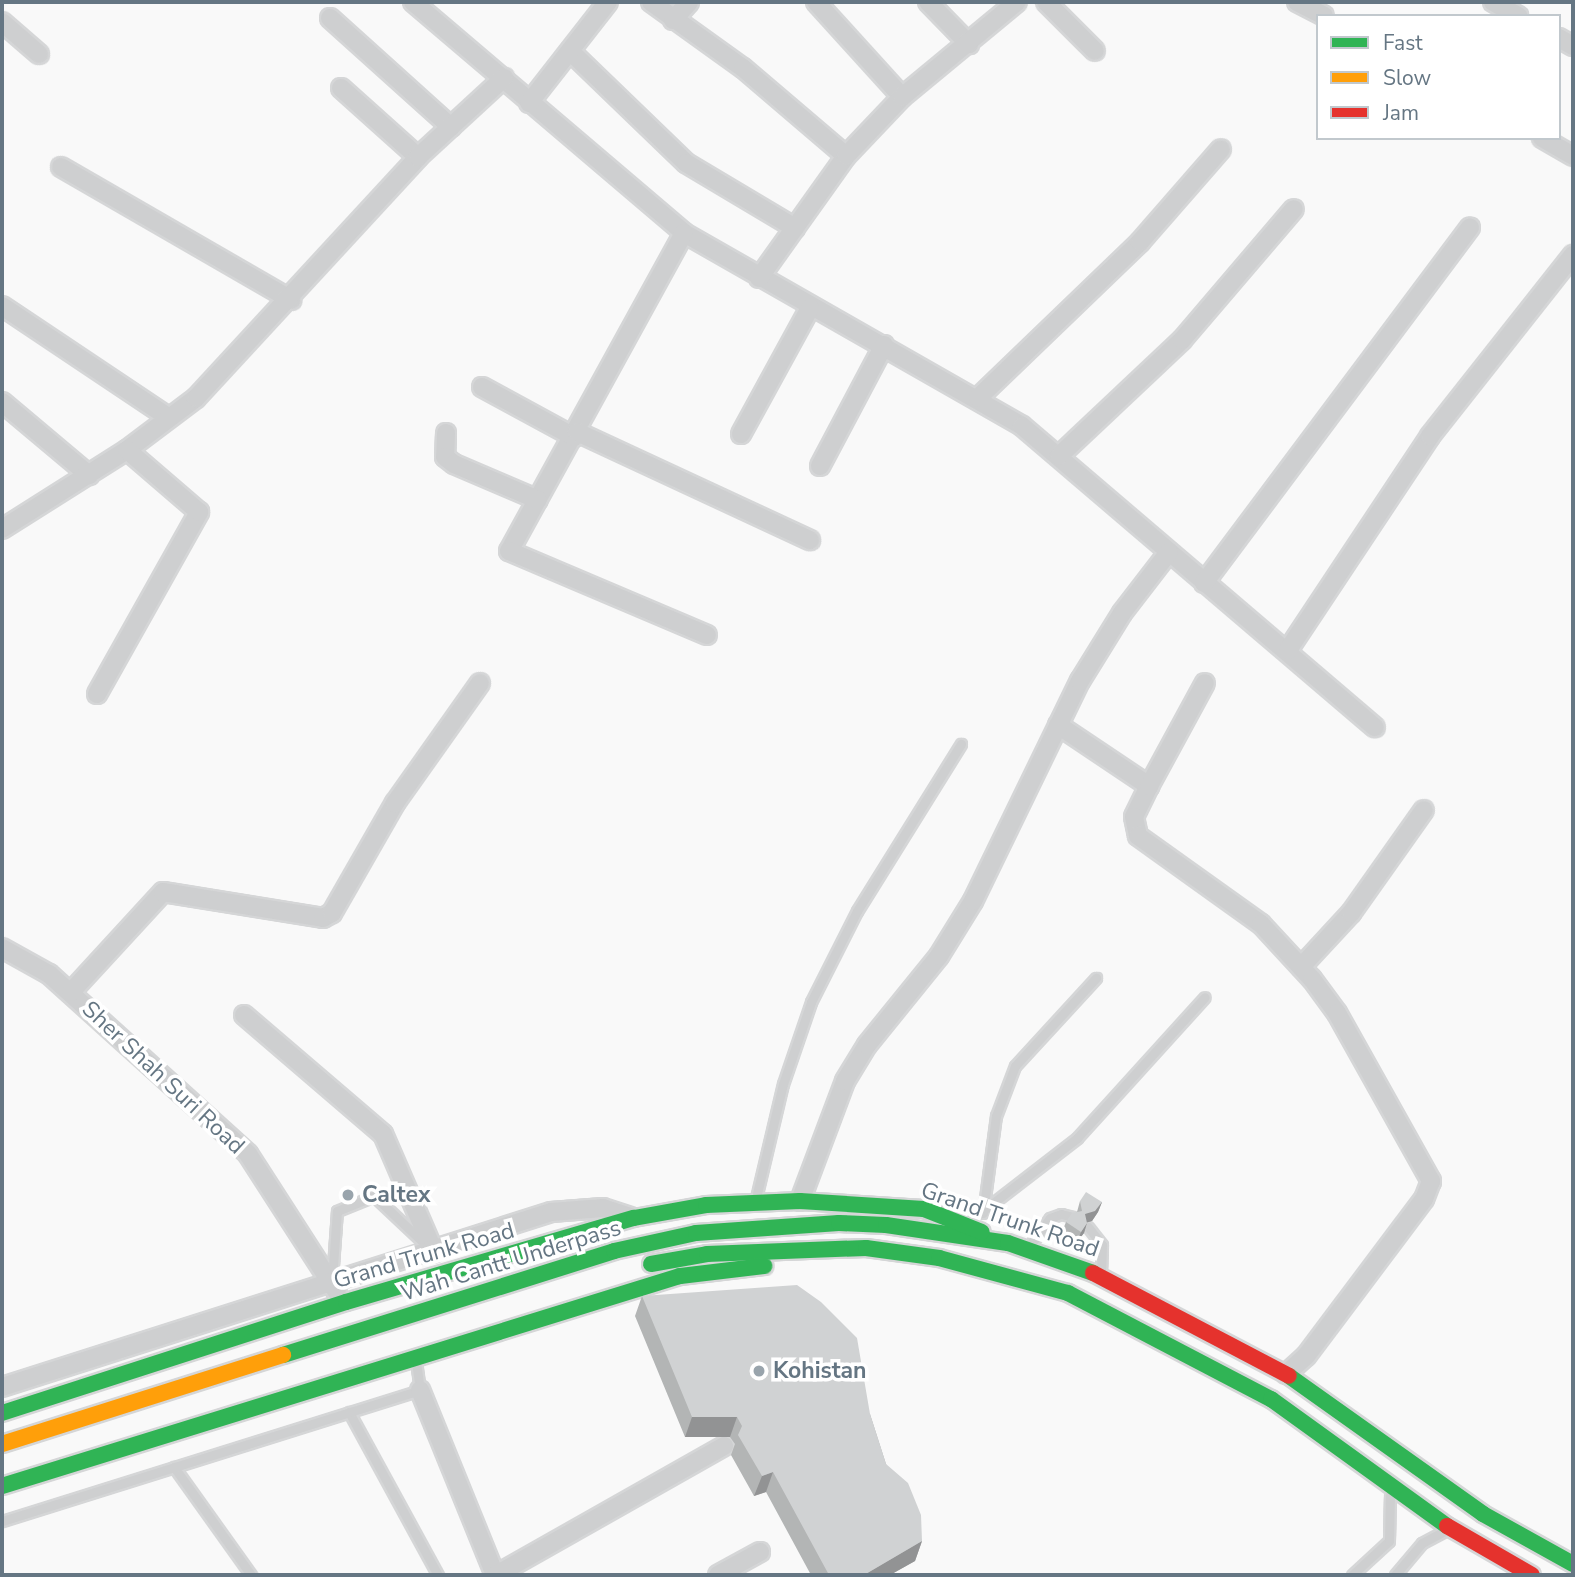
<!DOCTYPE html>
<html>
<head>
<meta charset="utf-8">
<style>
	body { margin:0 }
	#map { position:relative; width:1575px; height:1577px; overflow:hidden; background:#f9f9f9; font-family:"Nunito Sans",sans-serif }
	div>[style] { position:absolute }
	.roads { filter:drop-shadow(2px 0 #d5d6d7) drop-shadow(-2px 0 #d5d6d7) drop-shadow(0 2px #d5d6d7) drop-shadow(0 -2px #d5d6d7) }
	.lane>* { height:9px; margin:-4.5px; padding:0 4.5px; transform-origin:4.5px; border-radius:4.5px; background:#cecfd0 }
	.street>* { height:18px; margin:-9px; padding:0 9px; transform-origin:9px; border-radius:9px; background:#cecfd0 }
	.fast>* { height:16px; margin:-8px; padding:0 8px; transform-origin:8px; border-radius:8px; background:#30b455 }
	.slow>* { height:16px; margin:-8px; padding:0 8px; transform-origin:8px; border-radius:8px; background:#ff9f0a }
	.jam>* { height:16px; margin:-8px; padding:0 8px; transform-origin:8px; border-radius:8px; background:#e5322d }
	.wall>* { inset:0; background:#b3b5b5 }
	.shaded-wall>* { inset:0; background:#929394 }
	.building>* { inset:0; background:#d0d2d3 }
	.dots>* { width:19px; height:19px; translate:-50% -50%; box-sizing:border-box; border:4px solid #fff; border-radius:50% }
	span { translate:-50% -50%; white-space:nowrap; text-align:center; line-height:1.15; -webkit-text-stroke:7px #fff; paint-order:stroke }
	.street-label { font-size:23px; color:#657683 }
	.poi-label { font-size:23px; color:#657683; font-weight:700 }
	.left { translate:0 -50%; text-align:left }
	.frame { position:absolute; inset:0; border:4px solid #657683; pointer-events:none }
	.legend { position:absolute; left:1316px; top:14px; width:245px; height:126px; box-sizing:border-box; background:#fff; border:2px solid #c1c8cd; margin:0; padding:9px 12px; list-style:none; font-size:21px; color:#657683 }
	.legend li { display:flex; align-items:center; gap:14px; height:35px }
	.legend b { width:35px; border:2px solid #c1c8cd }
</style>
</head>
<body>
<div id="map">
	<div class="roads">
		<div class="lane">
			<div style="left:756px;top:1198px;width:117px;rotate:-76.7deg"></div>
			<div style="left:783px;top:1084px;width:87px;rotate:-71.1deg"></div>
			<div style="left:811px;top:1002px;width:102px;rotate:-63.2deg"></div>
			<div style="left:857px;top:911px;width:197px;rotate:-58.1deg"></div>
			<div style="left:984px;top:1210px;width:118px;rotate:-37.7deg"></div>
			<div style="left:1077px;top:1138px;width:190px;rotate:-47.8deg"></div>
			<div style="left:983px;top:1213px;width:98px;rotate:-82.4deg"></div>
			<div style="left:996px;top:1116px;width:53px;rotate:-69.2deg"></div>
			<div style="left:1015px;top:1066px;width:120px;rotate:-47.4deg"></div>
			<div style="left:1088px;top:1227px;width:23px;rotate:52deg"></div>
			<div style="left:1102px;top:1245px;width:24px;rotate:92deg"></div>
			<div style="left:1031px;top:1244px;width:32px;rotate:-54deg"></div>
			<div style="left:1050px;top:1218px;width:12px;rotate:-20deg"></div>
			<div style="left:1061px;top:1214px;width:12px;rotate:14deg"></div>
			<div style="left:332px;top:1280px;width:69px;rotate:-85.9deg"></div>
			<div style="left:337px;top:1211px;width:40px;rotate:-22deg"></div>
			<div style="left:374px;top:1196px;width:73px;rotate:43.3deg"></div>
			<div style="left:349px;top:1412px;width:186px;rotate:61.4deg"></div>
			<div style="left:174px;top:1467px;width:133px;rotate:54.5deg"></div>
			<div style="left:2px;top:1521px;width:438px;rotate:-17.4deg"></div>
			<div style="left:420px;top:1390px;width:29px;rotate:-98deg"></div>
			<div style="left:1352px;top:1575px;width:50px;rotate:-42.6deg"></div>
			<div style="left:1389px;top:1541px;width:46px;rotate:-88.8deg"></div>
			<div style="left:1395px;top:1575px;width:42px;rotate:-49.8deg"></div>
			<div style="left:1422px;top:1543px;width:24px;rotate:-28deg"></div>
		</div>
		<div class="street">
			<div style="left:413px;top:2px;width:356px;rotate:40.4deg"></div>
			<div style="left:684px;top:233px;width:389px;rotate:29.7deg"></div>
			<div style="left:1022px;top:426px;width:464px;rotate:40.5deg"></div>
			<div style="left:651px;top:2px;width:113px;rotate:35.7deg"></div>
			<div style="left:743px;top:68px;width:135px;rotate:40.5deg"></div>
			<div style="left:816px;top:2px;width:128px;rotate:47.8deg"></div>
			<div style="left:928px;top:2px;width:59px;rotate:45.7deg"></div>
			<div style="left:1046px;top:2px;width:69px;rotate:45deg"></div>
			<div style="left:1297px;top:2px;width:30px;rotate:27deg"></div>
			<div style="left:1493px;top:2px;width:29px;rotate:29deg"></div>
			<div style="left:330px;top:18px;width:163px;rotate:42deg"></div>
			<div style="left:673px;top:20px;width:24px;rotate:-48deg"></div>
			<div style="left:2px;top:22px;width:49px;rotate:40.9deg"></div>
			<div style="left:1559px;top:38px;width:16px;rotate:30deg"></div>
			<div style="left:570px;top:51px;width:161px;rotate:44deg"></div>
			<div style="left:686px;top:163px;width:127px;rotate:30.8deg"></div>
			<div style="left:341px;top:88px;width:103px;rotate:41.9deg"></div>
			<div style="left:529px;top:103px;width:128px;rotate:-52deg"></div>
			<div style="left:1542px;top:138px;width:36px;rotate:30deg"></div>
			<div style="left:61px;top:167px;width:266px;rotate:30deg"></div>
			<div style="left:684px;top:233px;width:363px;rotate:118.8deg"></div>
			<div style="left:509px;top:551px;width:215px;rotate:23deg"></div>
			<div style="left:759px;top:278px;width:150px;rotate:-54.5deg"></div>
			<div style="left:846px;top:156px;width:81px;rotate:-46.5deg"></div>
			<div style="left:902px;top:97px;width:149px;rotate:-39.6deg"></div>
			<div style="left:2px;top:306px;width:201px;rotate:33.8deg"></div>
			<div style="left:482px;top:387px;width:105px;rotate:28.5deg"></div>
			<div style="left:978px;top:398px;width:225px;rotate:-43.9deg"></div>
			<div style="left:1140px;top:242px;width:123px;rotate:-48.9deg"></div>
			<div style="left:2px;top:402px;width:114px;rotate:40deg"></div>
			<div style="left:577px;top:432px;width:257px;rotate:24.9deg"></div>
			<div style="left:446px;top:433px;width:24px;rotate:92deg"></div>
			<div style="left:445px;top:457px;width:11px;rotate:38deg"></div>
			<div style="left:454px;top:464px;width:91px;rotate:23.2deg"></div>
			<div style="left:741px;top:434px;width:144px;rotate:-61.3deg"></div>
			<div style="left:1059px;top:456px;width:169px;rotate:-43.3deg"></div>
			<div style="left:1182px;top:340px;width:172px;rotate:-49.5deg"></div>
			<div style="left:820px;top:466px;width:137px;rotate:-62.1deg"></div>
			<div style="left:2px;top:529px;width:148px;rotate:-32.3deg"></div>
			<div style="left:127px;top:450px;width:86px;rotate:-37deg"></div>
			<div style="left:196px;top:398px;width:328px;rotate:-47.3deg"></div>
			<div style="left:418px;top:157px;width:117px;rotate:-42.6deg"></div>
			<div style="left:1204px;top:583px;width:444px;rotate:-53.2deg"></div>
			<div style="left:1288px;top:650px;width:257px;rotate:-56.4deg"></div>
			<div style="left:1430px;top:436px;width:231px;rotate:-51.7deg"></div>
			<div style="left:97px;top:694px;width:209px;rotate:-60.7deg"></div>
			<div style="left:199px;top:512px;width:95px;rotate:-139.3deg"></div>
			<div style="left:1058px;top:725px;width:110px;rotate:33.8deg"></div>
			<div style="left:1149px;top:786px;width:34px;rotate:116deg"></div>
			<div style="left:1134px;top:817px;width:19px;rotate:78deg"></div>
			<div style="left:1138px;top:836px;width:151px;rotate:35.6deg"></div>
			<div style="left:1261px;top:924px;width:75px;rotate:47.2deg"></div>
			<div style="left:1312px;top:979px;width:42px;rotate:53.7deg"></div>
			<div style="left:1337px;top:1013px;width:193px;rotate:60.8deg"></div>
			<div style="left:1431px;top:1181px;width:19px;rotate:111deg"></div>
			<div style="left:1424px;top:1199px;width:196px;rotate:126.9deg"></div>
			<div style="left:1306px;top:1356px;width:27px;rotate:138deg"></div>
			<div style="left:1149px;top:786px;width:117px;rotate:-61.5deg"></div>
			<div style="left:2px;top:948px;width:54px;rotate:29deg"></div>
			<div style="left:49px;top:974px;width:268px;rotate:42.1deg"></div>
			<div style="left:248px;top:1154px;width:164px;rotate:57.2deg"></div>
			<div style="left:1301px;top:967px;width:74px;rotate:-47.2deg"></div>
			<div style="left:1351px;top:913px;width:126px;rotate:-54.7deg"></div>
			<div style="left:71px;top:992px;width:136px;rotate:-47.4deg"></div>
			<div style="left:163px;top:892px;width:162px;rotate:9.2deg"></div>
			<div style="left:323px;top:918px;width:10px;rotate:-29deg"></div>
			<div style="left:332px;top:913px;width:127px;rotate:-60.2deg"></div>
			<div style="left:395px;top:803px;width:147px;rotate:-54.7deg"></div>
			<div style="left:244px;top:1015px;width:183px;rotate:40.6deg"></div>
			<div style="left:383px;top:1134px;width:129px;rotate:66.6deg"></div>
			<div style="left:800px;top:1201px;width:128px;rotate:-69.4deg"></div>
			<div style="left:845px;top:1081px;width:42px;rotate:-58.6deg"></div>
			<div style="left:867px;top:1045px;width:114px;rotate:-51deg"></div>
			<div style="left:939px;top:956px;width:65px;rotate:-58.3deg"></div>
			<div style="left:973px;top:901px;width:245px;rotate:-64.1deg"></div>
			<div style="left:1080px;top:681px;width:80px;rotate:-58.3deg"></div>
			<div style="left:1122px;top:613px;width:77px;rotate:-52.4deg"></div>
			<div style="left:2px;top:1387px;width:576px;rotate:-17.68deg"></div>
			<div style="left:551px;top:1212px;width:52px;rotate:-4.4deg"></div>
			<div style="left:603px;top:1208px;width:29px;rotate:18deg"></div>
			<div style="left:420px;top:1390px;width:200px;rotate:67.9deg"></div>
			<div style="left:496px;top:1575px;width:262px;rotate:-29.5deg"></div>
			<div style="left:718px;top:1575px;width:48px;rotate:-28.7deg"></div>
		</div>
		<div class="fast">
			<div style="left:651px;top:1264px;width:57px;rotate:-10.1deg"></div>
			<div style="left:707px;top:1254px;width:159px;rotate:-2.2deg"></div>
			<div style="left:866px;top:1248px;width:74px;rotate:7.8deg"></div>
			<div style="left:939px;top:1258px;width:134px;rotate:15.2deg"></div>
			<div style="left:1068px;top:1293px;width:229px;rotate:27.6deg"></div>
			<div style="left:1271px;top:1399px;width:217px;rotate:35.8deg"></div>
			<div style="left:283px;top:1355px;width:347px;rotate:-17.4deg"></div>
			<div style="left:614px;top:1251px;width:84px;rotate:-12.4deg"></div>
			<div style="left:696px;top:1233px;width:143px;rotate:-4deg"></div>
			<div style="left:839px;top:1223px;width:47px;rotate:2.4deg"></div>
			<div style="left:886px;top:1225px;width:123px;rotate:8.4deg"></div>
			<div style="left:1008px;top:1243px;width:90px;rotate:19.4deg"></div>
			<div style="left:1289px;top:1376px;width:238px;rotate:35.4deg"></div>
			<div style="left:1483px;top:1514px;width:103px;rotate:29.1deg"></div>
			<div style="left:2px;top:1413px;width:361px;rotate:-17.9deg"></div>
			<div style="left:346px;top:1302px;width:300px;rotate:-16.3deg"></div>
			<div style="left:634px;top:1218px;width:73px;rotate:-10.2deg"></div>
			<div style="left:706px;top:1205px;width:94px;rotate:-2.4deg"></div>
			<div style="left:800px;top:1201px;width:124px;rotate:3.7deg"></div>
			<div style="left:924px;top:1209px;width:62px;rotate:21.6deg"></div>
			<div style="left:2px;top:1486px;width:710px;rotate:-17.21deg"></div>
			<div style="left:680px;top:1276px;width:85px;rotate:-6.8deg"></div>
		</div>
		<div class="slow">
			<div style="left:2px;top:1444px;width:295px;rotate:-17.6deg"></div>
		</div>
		<div class="jam">
			<div style="left:1093px;top:1273px;width:221px;rotate:27.7deg"></div>
			<div style="left:1447px;top:1526px;width:98px;rotate:30deg"></div>
		</div>
	</div>
	<div class="wall">
		<div style="clip-path:polygon(1080px 1201px,1102px 1202px,1098px 1212px,1092px 1221px,1087px 1222px,1084px 1233px,1077px 1242px,1062px 1232px,1066px 1222px,1077px 1212px)"></div>
		<div style="clip-path:polygon(642px 1296px,870px 1414px,886px 1464px,922px 1541px,915px 1561px,890px 1575px,811px 1575px,766px 1492px,754px 1496px,731px 1455px,735px 1444px,730px 1437px,685px 1437px,635px 1316px)"></div>
	</div>
	<div class="shaded-wall">
		<div style="clip-path:polygon(1102px 1202px,1098px 1212px,1092px 1221px,1082px 1224px,1085px 1214px)"></div>
		<div style="clip-path:polygon(1087px 1223px,1084px 1233px,1077px 1242px,1081px 1232px)"></div>
		<div style="clip-path:polygon(692px 1417px,737px 1417px,730px 1437px,685px 1437px)"></div>
		<div style="clip-path:polygon(773px 1472px,766px 1492px,754px 1496px,762px 1476px)"></div>
		<div style="clip-path:polygon(922px 1541px,915px 1561px,890px 1575px,864px 1575px)"></div>
	</div>
	<div class="building">
		<div style="clip-path:polygon(1086px 1192px,1102px 1202px,1095px 1211px,1085px 1214px,1087px 1223px,1081px 1232px,1066px 1222px,1072px 1213px,1082px 1211px,1080px 1201px)"></div>
		<div style="clip-path:polygon(797px 1285px,821px 1302px,857px 1338px,870px 1414px,886px 1464px,908px 1483px,921px 1515px,922px 1541px,864px 1575px,829px 1575px,773px 1472px,762px 1476px,738px 1435px,742px 1426px,737px 1417px,692px 1417px,642px 1296px)"></div>
	</div>
	<div class="dots">
		<div style="left:348px;top:1195px;background:#99a4ac"></div>
		<div style="left:759px;top:1371px;background:#99a4ac"></div>
	</div>
	<div class="street-label">
		<span style="left:163px;top:1078px;rotate:43deg">Sher Shah Suri Road</span>
		<span style="left:1010px;top:1220px;rotate:19deg">Grand Trunk Road</span>
		<span style="left:424px;top:1256px;rotate:-16deg">Grand Trunk Road</span>
		<span style="left:511px;top:1261px;rotate:-17deg">Wah Cantt Underpass</span>
	</div>
	<div class="poi-label">
		<span class="left" style="left:362px;top:1195px">Caltex</span>
		<span class="left" style="left:773px;top:1371px">Kohistan</span>
	</div>
	<div class="frame"></div>
	<ul class="legend">
	<li><b style="height:9px;background:#30b455"></b>Fast</li>
	<li><b style="height:9px;background:#ff9f0a"></b>Slow</li>
	<li><b style="height:9px;background:#e5322d"></b>Jam</li>
	</ul>
</div>
</body>
</html>
